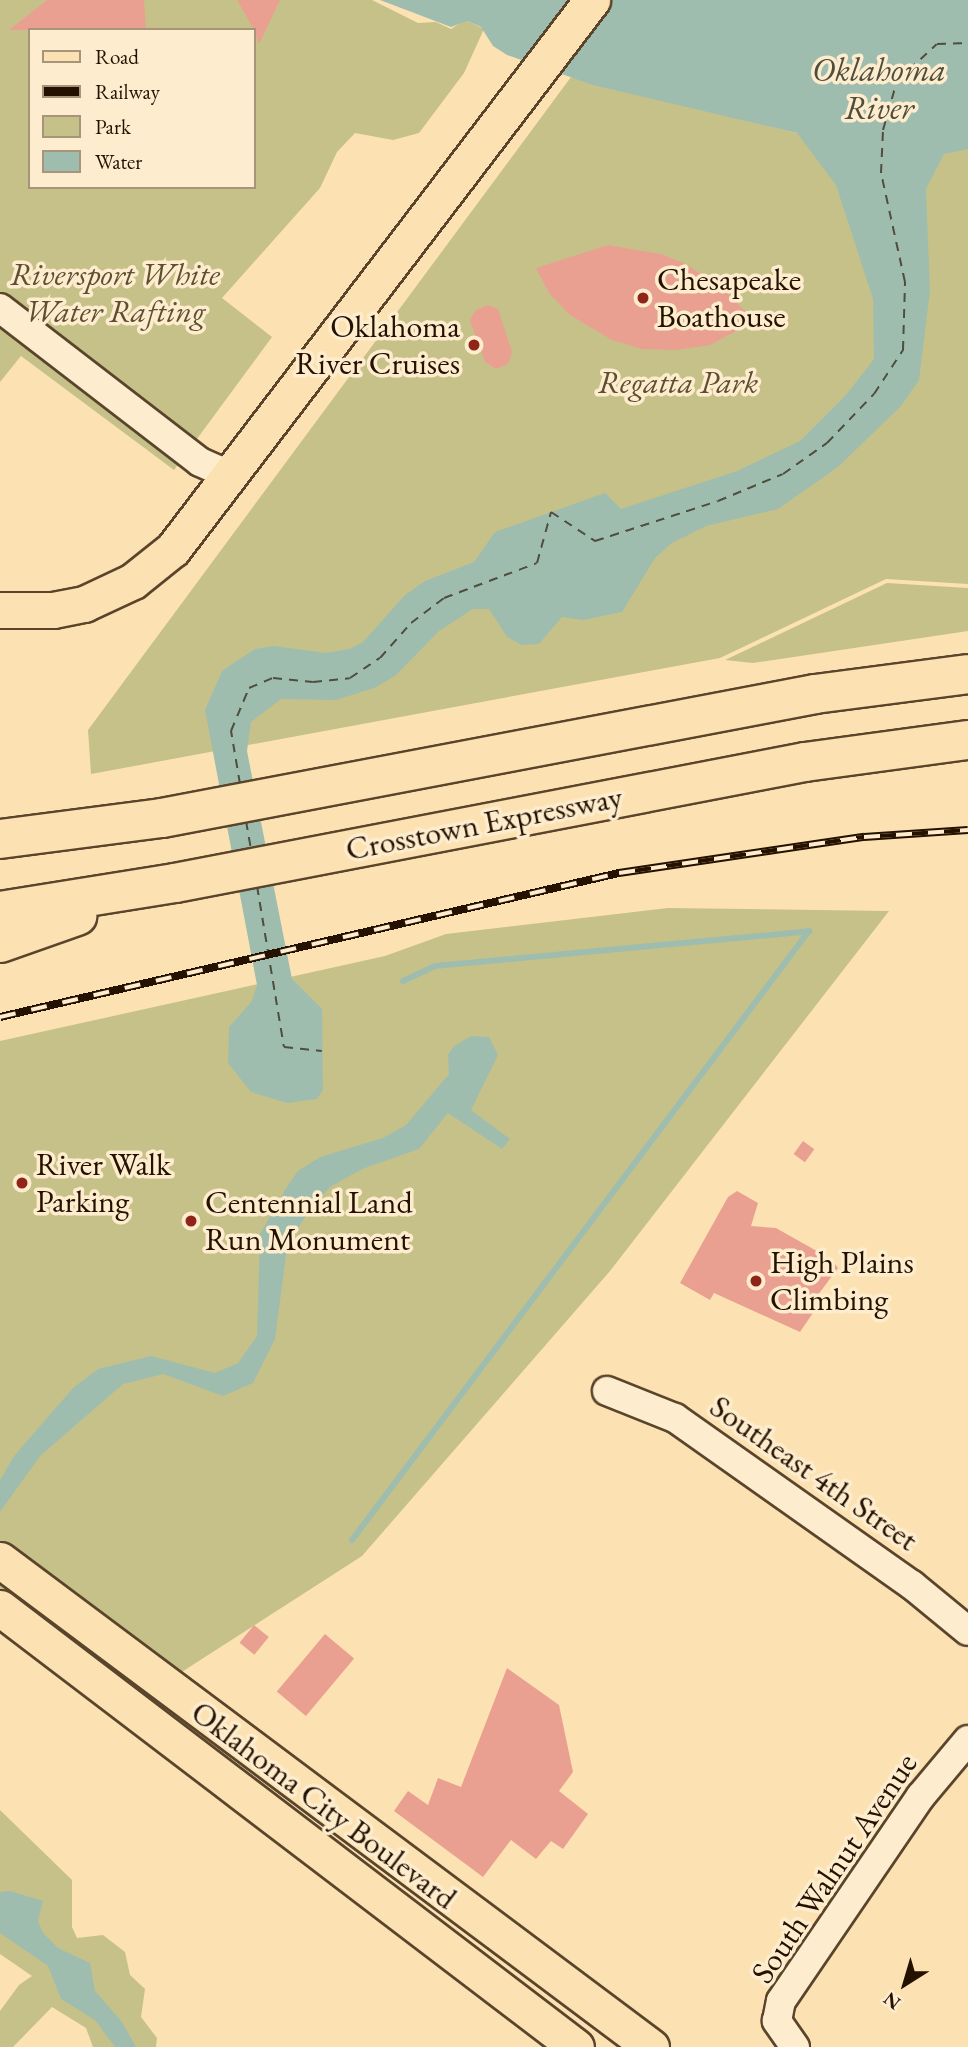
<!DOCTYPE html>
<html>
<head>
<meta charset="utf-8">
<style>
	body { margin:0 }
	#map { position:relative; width:968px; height:2047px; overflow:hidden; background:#fce2b2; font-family:"EB Garamond",serif }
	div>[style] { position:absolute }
	.green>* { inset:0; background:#c6c188 }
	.water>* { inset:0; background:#9fbdae }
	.stream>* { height:6px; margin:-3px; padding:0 3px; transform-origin:3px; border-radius:3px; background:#9fbdae }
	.ferry>* { height:2px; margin-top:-1px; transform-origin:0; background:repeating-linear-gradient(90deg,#4f4d3d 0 9px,transparent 0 16px) }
	.building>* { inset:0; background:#eaa091; transform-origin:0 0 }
	.roads { filter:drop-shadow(2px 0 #5a452c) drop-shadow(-2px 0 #5a452c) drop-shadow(0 2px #5a452c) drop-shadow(0 -2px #5a452c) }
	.minor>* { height:28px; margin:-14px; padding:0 14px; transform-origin:14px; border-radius:14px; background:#fdeccd }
	.major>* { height:35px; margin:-17.5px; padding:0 17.5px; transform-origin:17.5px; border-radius:17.5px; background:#fce2b2 }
	.highway>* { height:38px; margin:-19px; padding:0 19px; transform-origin:19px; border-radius:19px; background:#fce2b2 }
	.rail>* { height:8px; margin-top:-4px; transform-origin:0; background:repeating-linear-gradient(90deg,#fdeccd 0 16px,#241100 0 32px); box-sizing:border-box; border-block:2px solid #241100 }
	.dots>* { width:19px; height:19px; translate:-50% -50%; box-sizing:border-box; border:4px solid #fdeccd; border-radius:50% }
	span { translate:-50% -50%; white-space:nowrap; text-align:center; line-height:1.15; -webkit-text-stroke:7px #fdeccd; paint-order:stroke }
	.park-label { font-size:32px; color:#5d4f30; font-style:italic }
	.poi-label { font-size:32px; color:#241100 }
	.left { translate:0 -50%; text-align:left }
	.right { translate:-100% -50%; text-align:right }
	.street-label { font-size:32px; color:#241100 }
	.water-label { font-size:33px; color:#4f4d3d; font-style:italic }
	.legend { position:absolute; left:28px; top:28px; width:228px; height:161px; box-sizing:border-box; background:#fdeccd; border:2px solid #a6947b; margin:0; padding:9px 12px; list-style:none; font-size:21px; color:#241100 }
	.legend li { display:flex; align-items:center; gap:14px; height:35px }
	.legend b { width:35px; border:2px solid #a6947b }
	.north { position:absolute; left:870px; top:1949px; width:70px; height:70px; -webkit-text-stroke:5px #fdeccd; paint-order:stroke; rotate:217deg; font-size:19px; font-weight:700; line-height:28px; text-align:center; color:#241100 }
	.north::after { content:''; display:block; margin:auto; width:24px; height:32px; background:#241100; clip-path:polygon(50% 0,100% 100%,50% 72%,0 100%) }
</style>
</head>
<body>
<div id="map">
	<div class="green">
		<div style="clip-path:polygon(evenodd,0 0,372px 0,418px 23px,436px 22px,451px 29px,465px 20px,484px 29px,464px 73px,419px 133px,393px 140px,355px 133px,337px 152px,320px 188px,222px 298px,272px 337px,174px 470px,21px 356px,0 382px,0 0,30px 30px,254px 30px,254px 187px,30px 187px,30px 30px)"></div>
		<div style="clip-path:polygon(571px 77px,797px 133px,968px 149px,968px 584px,886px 579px,720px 658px,91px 774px,88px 730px)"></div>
		<div style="clip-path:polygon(887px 583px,968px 588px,968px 631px,753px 663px,725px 660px)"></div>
		<div style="clip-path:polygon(668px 908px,889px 911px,610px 1271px,362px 1556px,177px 1675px,42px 1572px,0 1622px,0 1041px,385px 956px,446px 934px)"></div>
		<div style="clip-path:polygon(0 1810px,72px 1880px,72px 1927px,77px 1938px,103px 1935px,125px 1952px,130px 1975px,145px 1989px,141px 2017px,157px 2038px,156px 2047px,93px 2047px,86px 2028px,52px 2007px,13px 2047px,0 2047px,0 2011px,19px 1985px,32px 1976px,0 1954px)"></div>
	</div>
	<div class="water">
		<div style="clip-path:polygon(380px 0,968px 0,968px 149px,944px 154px,926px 189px,930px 291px,919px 380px,901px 406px,838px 467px,778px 509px,706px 526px,672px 543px,655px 558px,622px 612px,583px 620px,562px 617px,539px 644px,522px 645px,507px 637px,489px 609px,473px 609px,439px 631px,395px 676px,374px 688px,336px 700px,281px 699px,251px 722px,247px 751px,292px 979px,322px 1009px,323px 1090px,317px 1099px,287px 1103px,251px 1092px,228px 1063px,229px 1027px,252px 1001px,257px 985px,205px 710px,222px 671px,255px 649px,274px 646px,326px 653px,349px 649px,363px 642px,405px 595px,425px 581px,474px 562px,495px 532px,605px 493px,621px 509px,737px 471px,800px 441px,846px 395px,874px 359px,873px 299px,836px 185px,797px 133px,593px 85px,507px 55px,493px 46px,481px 27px,467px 21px,451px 27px)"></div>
		<div style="clip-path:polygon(471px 1036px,489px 1037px,498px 1055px,471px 1110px,510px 1139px,502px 1149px,448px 1113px,419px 1149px,362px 1169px,330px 1187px,306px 1215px,287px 1248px,275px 1339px,253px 1383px,223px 1396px,163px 1374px,123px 1384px,40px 1456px,0 1512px,0 1480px,14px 1456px,73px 1388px,98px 1369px,151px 1356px,215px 1373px,238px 1363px,257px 1336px,260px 1234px,288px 1185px,298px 1171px,320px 1157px,383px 1138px,406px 1125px,449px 1074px,448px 1055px,453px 1047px)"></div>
		<div style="clip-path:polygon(10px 1891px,43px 1901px,38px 1921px,43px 1933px,58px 1948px,90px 1963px,95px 1991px,122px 2022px,136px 2047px,115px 2047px,95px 2020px,61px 1999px,48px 1966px,0 1933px,0 1892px)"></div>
	</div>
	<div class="stream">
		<div style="left:403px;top:981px;width:35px;rotate:-25deg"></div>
		<div style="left:435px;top:966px;width:376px;rotate:-5.3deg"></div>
		<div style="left:352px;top:1540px;width:761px;rotate:-53.12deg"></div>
	</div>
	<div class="ferry">
		<div style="left:240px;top:784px;width:54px;rotate:-99.6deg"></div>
		<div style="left:231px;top:731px;width:47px;rotate:-67.3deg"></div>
		<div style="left:249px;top:688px;width:26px;rotate:-23deg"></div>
		<div style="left:273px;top:678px;width:40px;rotate:5.7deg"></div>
		<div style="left:313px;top:682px;width:37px;rotate:-6deg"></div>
		<div style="left:350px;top:678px;width:36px;rotate:-34deg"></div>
		<div style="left:380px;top:658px;width:47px;rotate:-48.5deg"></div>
		<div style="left:411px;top:623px;width:41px;rotate:-37.1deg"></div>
		<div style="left:444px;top:598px;width:99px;rotate:-20.6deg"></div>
		<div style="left:537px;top:563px;width:53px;rotate:-74.6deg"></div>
		<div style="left:551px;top:512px;width:53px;rotate:33.4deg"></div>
		<div style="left:595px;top:541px;width:129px;rotate:-18deg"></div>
		<div style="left:718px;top:501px;width:70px;rotate:-22.6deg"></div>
		<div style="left:783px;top:474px;width:54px;rotate:-35.2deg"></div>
		<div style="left:827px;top:443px;width:68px;rotate:-46.2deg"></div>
		<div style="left:874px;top:394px;width:53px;rotate:-56.6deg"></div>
		<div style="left:903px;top:350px;width:68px;rotate:-88.3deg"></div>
		<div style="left:905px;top:282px;width:112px;rotate:-102.4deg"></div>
		<div style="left:881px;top:173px;width:43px;rotate:-87.3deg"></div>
		<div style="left:883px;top:130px;width:51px;rotate:-74.1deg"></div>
		<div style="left:897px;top:81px;width:54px;rotate:-42.8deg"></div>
		<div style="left:937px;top:44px;width:31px;rotate:-2deg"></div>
		<div style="left:246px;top:821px;width:29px;rotate:80deg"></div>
		<div style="left:257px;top:886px;width:163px;rotate:80.5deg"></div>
		<div style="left:284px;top:1047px;width:38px;rotate:6deg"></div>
	</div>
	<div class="building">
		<div style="clip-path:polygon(47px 0,144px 0,146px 30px,9px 30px)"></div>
		<div style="clip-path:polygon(237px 0,280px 0,259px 44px,254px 30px)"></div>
		<div style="clip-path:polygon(608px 245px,661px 254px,686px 264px,722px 288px,755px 321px,710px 345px,676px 350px,642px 349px,612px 340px,570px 315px,549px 293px,536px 268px)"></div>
		<div style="clip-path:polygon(488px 305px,498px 309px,512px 352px,508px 364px,496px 369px,485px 362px,470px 320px,476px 310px)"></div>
		<div style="left:803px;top:1141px;width:14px;height:16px;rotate:36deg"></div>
		<div style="clip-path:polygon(737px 1191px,758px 1203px,751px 1226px,776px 1228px,831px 1259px,838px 1268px,812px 1303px,817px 1307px,800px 1332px,714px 1293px,710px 1300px,680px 1283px,728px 1197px)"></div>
		<div style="left:254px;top:1625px;width:19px;height:23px;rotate:39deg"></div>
		<div style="left:325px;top:1634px;width:38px;height:75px;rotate:40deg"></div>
		<div style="clip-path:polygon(507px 1668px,559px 1705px,573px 1772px,559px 1791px,588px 1814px,563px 1849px,551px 1841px,536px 1859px,511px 1840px,483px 1877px,394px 1811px,408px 1791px,428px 1805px,438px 1778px,461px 1787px)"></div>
	</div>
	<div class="roads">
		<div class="minor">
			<div style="left:0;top:308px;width:252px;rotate:37.6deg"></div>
			<div style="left:200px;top:462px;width:34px;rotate:24deg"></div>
			<div style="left:607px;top:1391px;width:73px;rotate:21.7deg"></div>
			<div style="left:675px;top:1418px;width:290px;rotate:35.2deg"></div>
			<div style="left:912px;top:1585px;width:72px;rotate:39.4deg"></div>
			<div style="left:795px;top:2047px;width:32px;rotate:-125deg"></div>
			<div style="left:777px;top:2021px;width:20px;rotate:-79deg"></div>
			<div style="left:781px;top:2001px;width:248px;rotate:-55.7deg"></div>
			<div style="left:921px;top:1796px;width:73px;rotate:-50deg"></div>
		</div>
		<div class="major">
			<div style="left:0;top:610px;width:53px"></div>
			<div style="left:53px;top:610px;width:32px;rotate:-11deg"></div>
			<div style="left:84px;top:604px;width:54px;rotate:-25.1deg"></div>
			<div style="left:133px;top:581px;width:51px;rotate:-38.7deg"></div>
			<div style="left:173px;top:549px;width:691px;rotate:-52.65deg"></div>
			<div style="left:0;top:1560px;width:813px;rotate:36.8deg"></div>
			<div style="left:0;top:1608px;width:724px;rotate:37.31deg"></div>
		</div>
		<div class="highway">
			<div style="left:0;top:839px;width:163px;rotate:-7.4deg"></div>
			<div style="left:162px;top:818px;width:665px;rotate:-10.75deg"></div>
			<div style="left:815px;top:694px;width:154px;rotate:-7.4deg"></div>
			<div style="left:0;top:911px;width:177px;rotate:-9.1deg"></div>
			<div style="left:175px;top:883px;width:642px;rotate:-10.87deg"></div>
			<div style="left:805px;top:762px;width:164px;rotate:-7.7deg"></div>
			<div style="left:0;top:943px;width:82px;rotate:-19.3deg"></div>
		</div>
	</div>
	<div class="rail">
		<div style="left:0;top:1017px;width:636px;rotate:-13.1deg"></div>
		<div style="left:619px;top:873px;width:248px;rotate:-8.4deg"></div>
		<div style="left:864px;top:837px;width:104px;rotate:-3.9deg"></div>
	</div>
	<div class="dots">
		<div style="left:643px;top:298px;background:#8f2418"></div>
		<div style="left:474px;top:345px;background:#8f2418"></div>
		<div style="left:22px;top:1183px;background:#8f2418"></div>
		<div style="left:191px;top:1221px;background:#8f2418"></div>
		<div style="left:756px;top:1281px;background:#8f2418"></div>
	</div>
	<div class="park-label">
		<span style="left:115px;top:293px">Riversport White<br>Water Rafting</span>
		<span style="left:678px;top:382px">Regatta Park</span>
	</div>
	<div class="poi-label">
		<span class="left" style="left:657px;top:298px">Chesapeake<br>Boathouse</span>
		<span class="right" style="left:460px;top:345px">Oklahoma<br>River Cruises</span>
		<span class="left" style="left:36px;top:1183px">River Walk<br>Parking</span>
		<span class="left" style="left:205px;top:1221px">Centennial Land<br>Run Monument</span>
		<span class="left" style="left:770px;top:1281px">High Plains<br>Climbing</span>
	</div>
	<div class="street-label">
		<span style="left:484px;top:823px;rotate:-11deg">Crosstown Expressway</span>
		<span style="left:814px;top:1473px;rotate:35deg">Southeast 4th Street</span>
		<span style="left:324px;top:1805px;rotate:37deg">Oklahoma City Boulevard</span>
		<span style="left:834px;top:1868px;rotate:-56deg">South Walnut Avenue</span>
	</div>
	<div class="water-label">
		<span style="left:879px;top:89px">Oklahoma<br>River</span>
	</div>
	<ul class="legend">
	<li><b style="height:9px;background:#fce2b2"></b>Road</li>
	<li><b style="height:9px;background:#241100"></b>Railway</li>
	<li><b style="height:19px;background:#c6c188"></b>Park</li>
	<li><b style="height:19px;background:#9fbdae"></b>Water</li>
	</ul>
	<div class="north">N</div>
</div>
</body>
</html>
